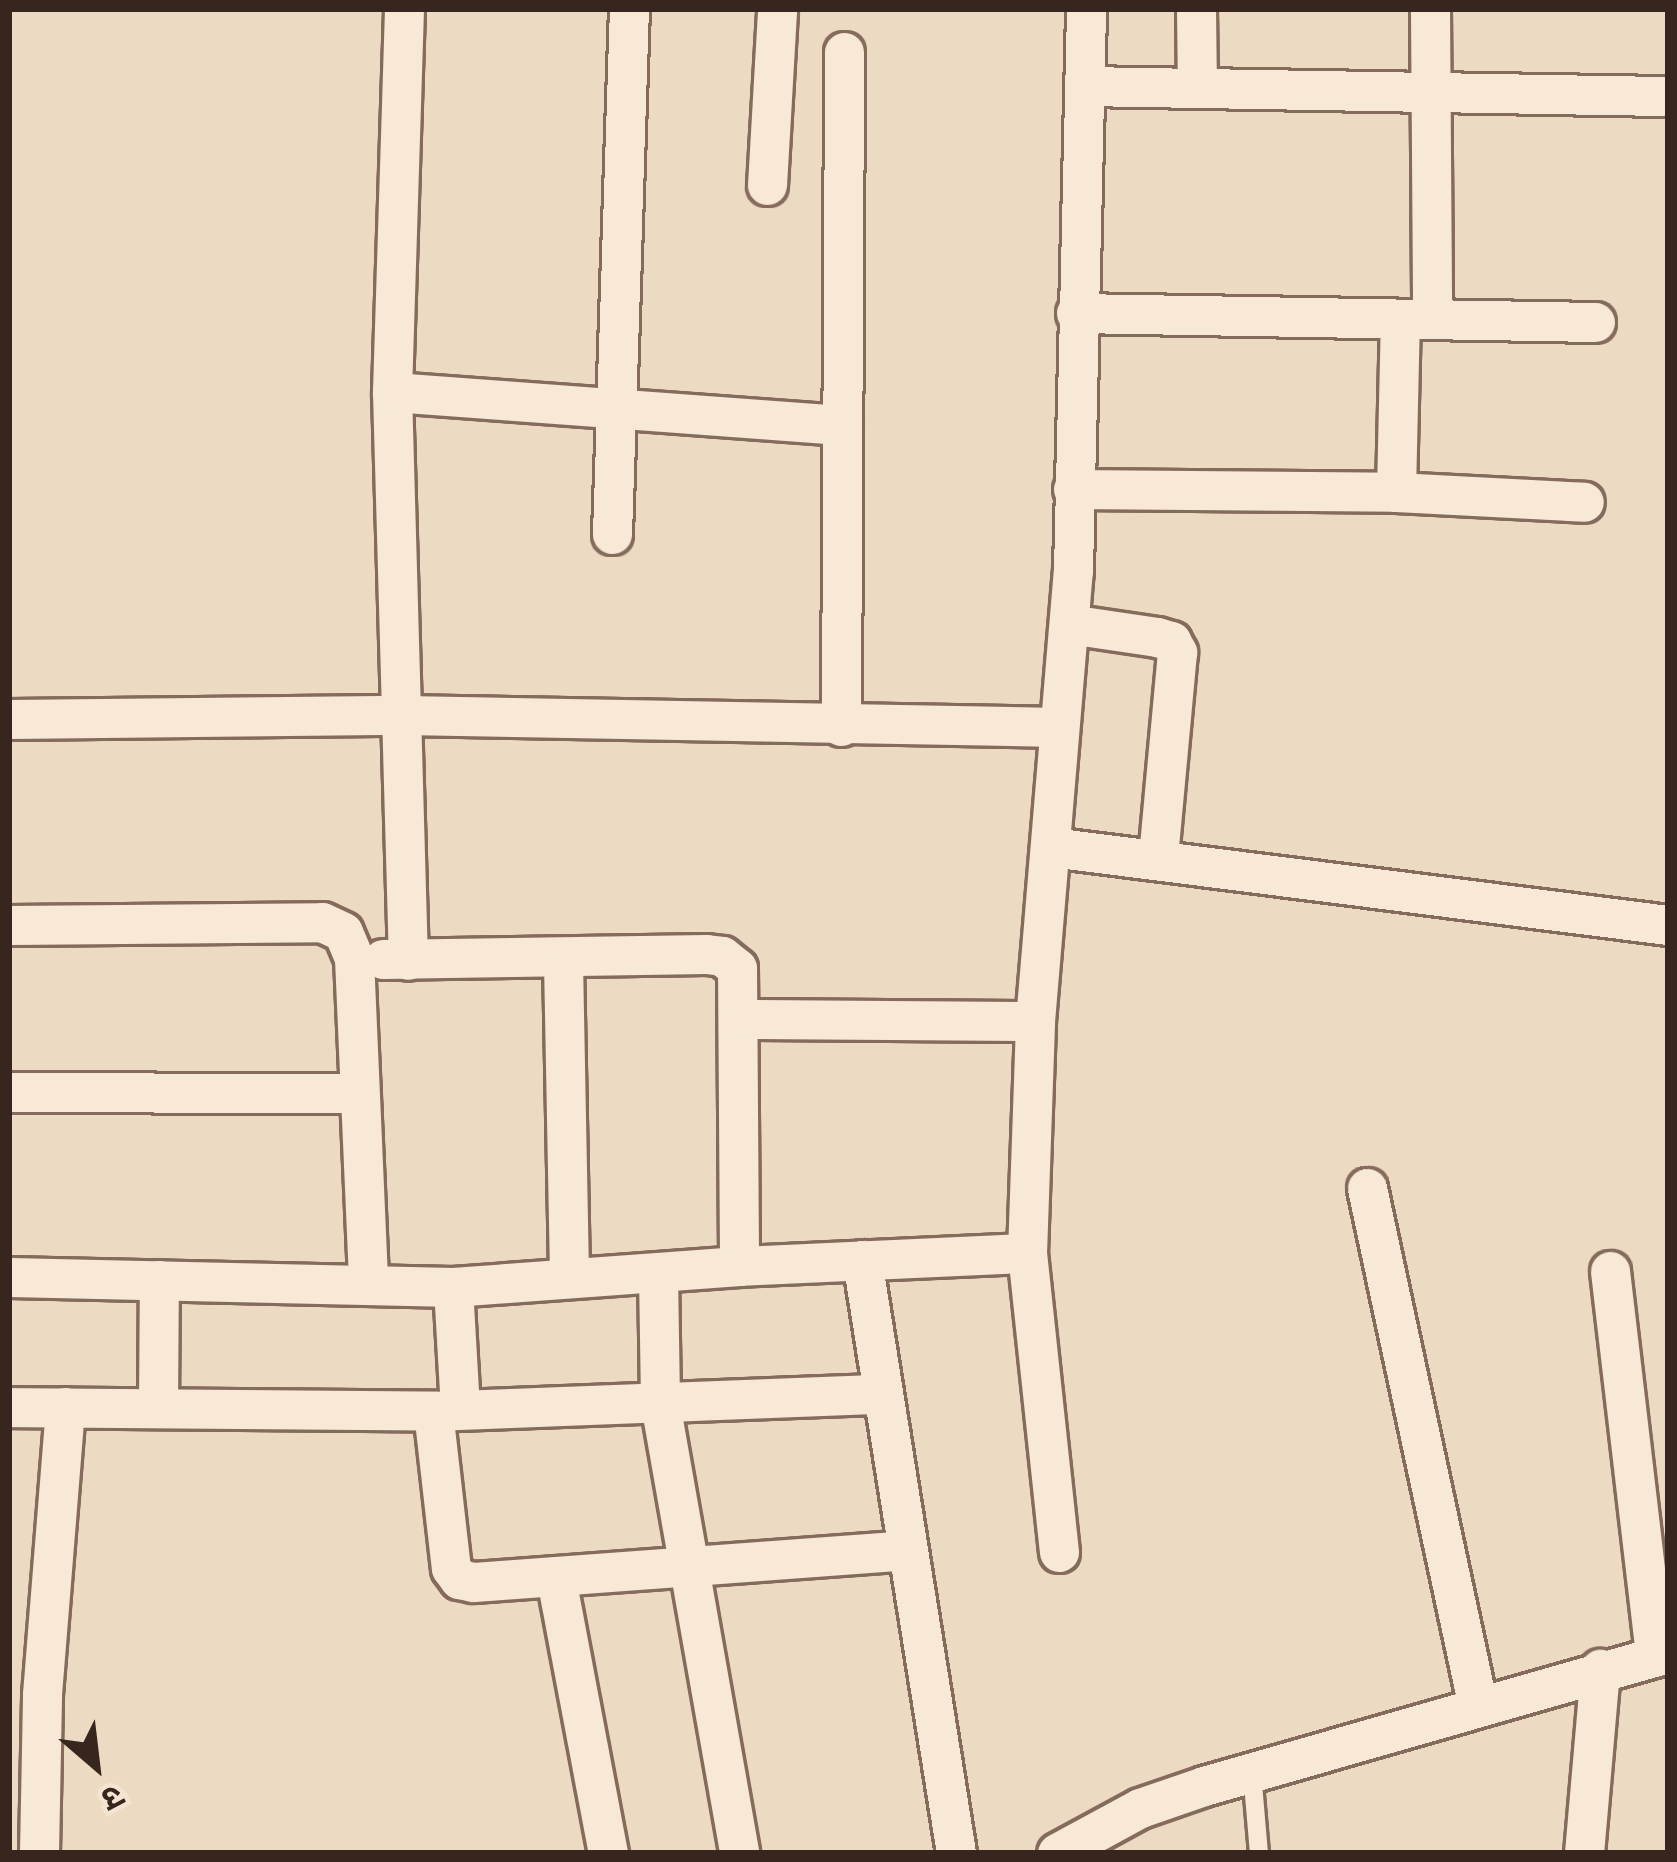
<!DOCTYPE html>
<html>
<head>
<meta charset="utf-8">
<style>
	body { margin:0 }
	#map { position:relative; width:1677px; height:1862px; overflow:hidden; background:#ecdac3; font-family:"Zilla Slab","Noto Sans Devanagari",serif }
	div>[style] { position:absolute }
	.roads { filter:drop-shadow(3px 0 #856b5b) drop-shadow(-3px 0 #856b5b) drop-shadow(0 3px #856b5b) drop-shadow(0 -3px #856b5b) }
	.service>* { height:18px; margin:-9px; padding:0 9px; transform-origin:9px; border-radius:9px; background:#f7e9d6 }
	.minor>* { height:39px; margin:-19.5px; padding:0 19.5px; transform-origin:19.5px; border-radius:19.5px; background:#f7e9d6 }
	span { translate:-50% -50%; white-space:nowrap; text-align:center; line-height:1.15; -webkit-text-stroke:9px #f4e5d2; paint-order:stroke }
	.frame { position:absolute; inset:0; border:12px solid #36261e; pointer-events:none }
	.north { position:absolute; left:36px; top:1706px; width:120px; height:120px; -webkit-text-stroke:9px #f4e5d2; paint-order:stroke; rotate:152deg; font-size:33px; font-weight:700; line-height:48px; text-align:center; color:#36261e }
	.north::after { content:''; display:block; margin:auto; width:42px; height:54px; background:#36261e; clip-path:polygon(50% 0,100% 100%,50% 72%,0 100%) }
</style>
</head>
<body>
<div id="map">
	<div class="roads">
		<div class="service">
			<div style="left:1252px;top:1772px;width:81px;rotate:85.1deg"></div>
		</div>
		<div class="minor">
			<div style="left:404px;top:9px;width:383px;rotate:91.8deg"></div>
			<div style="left:392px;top:392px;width:568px;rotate:88.39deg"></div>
			<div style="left:1196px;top:9px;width:78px;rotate:89.3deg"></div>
			<div style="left:1430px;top:9px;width:309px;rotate:89.6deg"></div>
			<div style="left:1084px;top:86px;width:579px;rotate:0.99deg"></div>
			<div style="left:767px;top:185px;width:176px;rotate:-86.7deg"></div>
			<div style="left:1076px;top:313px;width:519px;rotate:0.99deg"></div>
			<div style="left:392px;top:392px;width:451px;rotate:4.2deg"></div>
			<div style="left:1073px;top:489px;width:323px;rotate:0.5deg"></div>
			<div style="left:1396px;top:492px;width:188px;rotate:3deg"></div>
			<div style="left:1396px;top:492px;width:172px;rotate:-88.7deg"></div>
			<div style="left:612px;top:534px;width:525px;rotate:-88.15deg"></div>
			<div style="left:1069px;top:624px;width:89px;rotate:8.4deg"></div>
			<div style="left:1157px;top:637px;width:15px;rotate:16deg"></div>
			<div style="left:1171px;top:641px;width:13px;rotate:61deg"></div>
			<div style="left:1177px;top:652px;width:207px;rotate:95.3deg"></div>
			<div style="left:9px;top:719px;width:395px;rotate:-0.6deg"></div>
			<div style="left:404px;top:715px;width:655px;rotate:1.05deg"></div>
			<div style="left:841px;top:726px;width:674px;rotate:-89.74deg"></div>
			<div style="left:1051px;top:847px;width:622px;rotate:7.21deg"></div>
			<div style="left:9px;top:925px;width:313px;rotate:-0.5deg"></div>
			<div style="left:322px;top:922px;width:23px;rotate:25deg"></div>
			<div style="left:343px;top:932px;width:28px;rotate:67deg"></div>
			<div style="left:354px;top:958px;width:326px;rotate:87.5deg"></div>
			<div style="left:383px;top:959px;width:323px;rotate:-0.9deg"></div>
			<div style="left:706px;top:954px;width:16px;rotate:7deg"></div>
			<div style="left:722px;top:956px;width:19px;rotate:39deg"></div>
			<div style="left:737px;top:968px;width:298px;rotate:89.6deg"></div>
			<div style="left:563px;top:961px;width:316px;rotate:88.9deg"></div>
			<div style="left:741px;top:1019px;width:294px;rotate:0.4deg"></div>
			<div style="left:9px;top:1092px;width:350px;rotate:0.2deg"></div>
			<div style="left:1367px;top:1188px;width:531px;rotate:77.93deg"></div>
			<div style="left:862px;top:1260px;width:600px;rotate:80.99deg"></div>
			<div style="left:1610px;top:1271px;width:388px;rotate:83.3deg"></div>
			<div style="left:658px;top:1273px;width:130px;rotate:89.1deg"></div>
			<div style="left:660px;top:1403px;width:457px;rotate:80deg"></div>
			<div style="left:9px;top:1277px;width:444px;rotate:1.3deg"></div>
			<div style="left:453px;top:1287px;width:287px;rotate:-4.2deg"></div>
			<div style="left:739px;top:1266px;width:288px;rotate:-2.6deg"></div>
			<div style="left:453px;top:1287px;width:121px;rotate:86.7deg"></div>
			<div style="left:9px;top:1407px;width:424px;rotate:0.5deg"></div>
			<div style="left:433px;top:1411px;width:158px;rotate:83.5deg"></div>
			<div style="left:451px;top:1568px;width:14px;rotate:54deg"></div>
			<div style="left:459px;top:1579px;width:14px;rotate:12deg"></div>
			<div style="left:473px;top:1582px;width:435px;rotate:-4.2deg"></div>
			<div style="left:158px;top:1408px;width:128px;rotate:-89.6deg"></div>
			<div style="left:433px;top:1411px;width:448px;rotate:-2.2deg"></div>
			<div style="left:1059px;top:1552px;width:301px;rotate:-96.1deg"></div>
			<div style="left:1027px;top:1253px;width:232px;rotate:-88deg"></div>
			<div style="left:1035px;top:1021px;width:452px;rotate:-85.2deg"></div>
			<div style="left:1073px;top:571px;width:562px;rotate:-88.67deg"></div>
			<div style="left:556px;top:1578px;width:280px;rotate:79.3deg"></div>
			<div style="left:39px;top:1853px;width:159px;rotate:-88.9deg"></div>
			<div style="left:42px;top:1694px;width:288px;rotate:-85.4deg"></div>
			<div style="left:1057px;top:1853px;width:94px;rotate:-28.5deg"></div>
			<div style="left:1140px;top:1808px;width:68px;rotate:-19deg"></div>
			<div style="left:1204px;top:1786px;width:483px;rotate:-16deg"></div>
			<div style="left:1584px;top:1853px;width:185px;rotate:-85deg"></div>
		</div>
	</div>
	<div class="frame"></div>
	<div class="north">उ</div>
</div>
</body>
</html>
